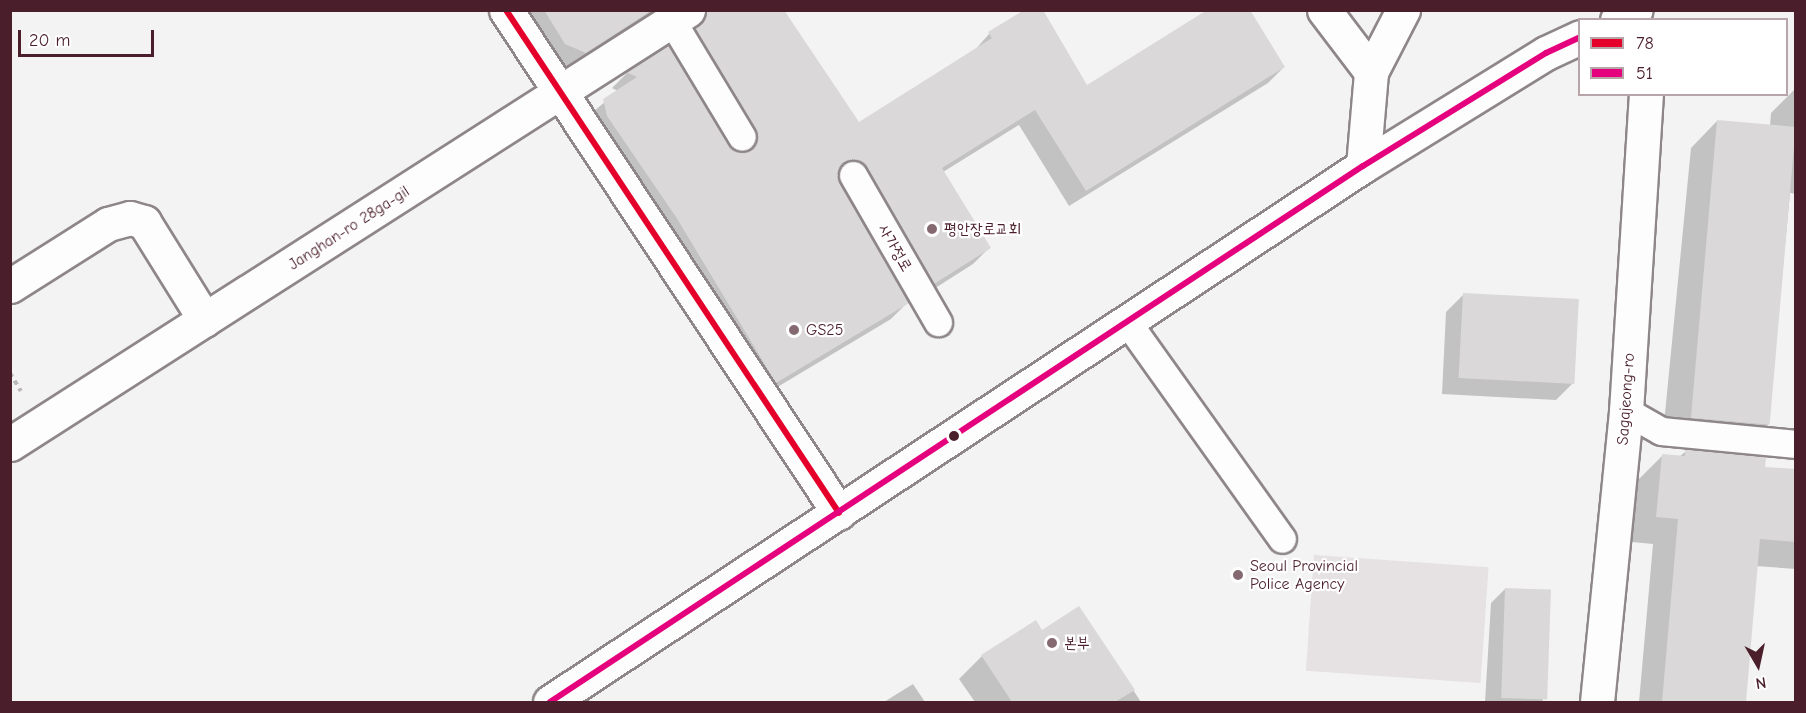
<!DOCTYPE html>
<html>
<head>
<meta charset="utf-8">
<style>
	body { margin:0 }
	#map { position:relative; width:1806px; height:713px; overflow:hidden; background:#f3f3f3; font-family:"Comic Neue","Poor Story",sans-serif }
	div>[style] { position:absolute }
	.green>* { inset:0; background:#e6e1e2; transform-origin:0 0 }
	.shadow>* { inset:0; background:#0003 }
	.building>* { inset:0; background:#dad8d9; transform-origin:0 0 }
	.path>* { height:4px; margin-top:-2px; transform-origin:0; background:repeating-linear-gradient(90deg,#bbb6b8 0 4.5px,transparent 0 9px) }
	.roads { filter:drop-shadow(2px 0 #8e8688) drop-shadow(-2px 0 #8e8688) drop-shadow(0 2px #8e8688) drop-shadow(0 -2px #8e8688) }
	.service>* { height:27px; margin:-13.5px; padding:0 13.5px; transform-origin:13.5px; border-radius:13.5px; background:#fdfdfd }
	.minor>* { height:33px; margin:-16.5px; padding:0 16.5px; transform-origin:16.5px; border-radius:16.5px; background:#fdfdfd }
	.secondary>* { height:33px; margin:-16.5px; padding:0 16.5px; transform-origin:16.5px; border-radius:16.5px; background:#fdfdfd }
	.bus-1>* { height:6px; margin:-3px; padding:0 3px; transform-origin:3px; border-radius:3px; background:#e4002b }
	.bus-2>* { height:6px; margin:-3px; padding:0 3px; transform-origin:3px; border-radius:3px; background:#e5007d }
	.dots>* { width:16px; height:16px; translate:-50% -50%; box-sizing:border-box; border:3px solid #fff; border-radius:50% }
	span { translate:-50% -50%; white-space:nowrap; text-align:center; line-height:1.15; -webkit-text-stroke:4.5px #fff; paint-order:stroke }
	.street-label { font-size:16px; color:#4a1f2b }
	.poi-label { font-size:16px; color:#4a1f2b }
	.left { translate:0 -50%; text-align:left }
	.frame { position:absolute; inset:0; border:12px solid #4a1f2b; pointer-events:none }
	.legend { position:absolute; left:1578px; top:18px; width:210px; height:78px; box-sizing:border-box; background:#fff; border:2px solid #b7a5aa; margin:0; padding:8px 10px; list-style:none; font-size:18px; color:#4a1f2b }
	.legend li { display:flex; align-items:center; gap:12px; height:30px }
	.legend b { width:30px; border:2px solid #b7a5aa }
	.north { position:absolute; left:1728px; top:635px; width:60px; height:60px; -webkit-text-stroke:4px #fff; paint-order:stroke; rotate:171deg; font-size:16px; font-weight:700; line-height:24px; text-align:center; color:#4a1f2b }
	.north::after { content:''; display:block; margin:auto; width:21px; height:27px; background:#4a1f2b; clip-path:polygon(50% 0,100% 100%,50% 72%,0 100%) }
	.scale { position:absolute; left:18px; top:30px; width:136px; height:27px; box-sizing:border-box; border:3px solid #4a1f2b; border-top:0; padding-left:8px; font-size:18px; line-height:21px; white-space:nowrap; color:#4a1f2b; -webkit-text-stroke:4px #fff; paint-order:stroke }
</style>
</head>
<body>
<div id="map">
	<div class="green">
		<div style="left:1314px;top:555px;width:175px;height:116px;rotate:4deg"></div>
	</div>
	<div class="shadow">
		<div style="clip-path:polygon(518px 10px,659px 10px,568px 69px,549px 60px)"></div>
		<div style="clip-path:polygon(682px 10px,721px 10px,858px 124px,974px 51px,989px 34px,1027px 10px,1087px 87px,1284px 67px,1268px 83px,1069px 206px,1019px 125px,943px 172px,989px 248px,973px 264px,918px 299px,851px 183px,836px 174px,907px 303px,891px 319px,759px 398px,588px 116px,618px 91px,612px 88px,627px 73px,668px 47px,728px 147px,740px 153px,740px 145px,680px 45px)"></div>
		<div style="clip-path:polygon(1796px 88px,1796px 194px,1790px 193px,1768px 425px,1741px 452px,1662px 444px,1691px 148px,1717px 121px,1770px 126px,1771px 113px)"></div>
		<div style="clip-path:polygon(1463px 295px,1573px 383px,1556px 400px,1442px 394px,1446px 312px)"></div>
		<div style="clip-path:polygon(1686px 451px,1764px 468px,1796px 471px,1796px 569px,1756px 566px,1744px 702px,1639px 702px,1653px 544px,1632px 542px,1637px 481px,1662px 456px,1679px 457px)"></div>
		<div style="clip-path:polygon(1505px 589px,1543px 700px,1541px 702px,1485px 702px,1491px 603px)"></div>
		<div style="clip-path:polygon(1079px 608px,1141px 702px,975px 702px,959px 679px,982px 656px,1035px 622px,1042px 632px)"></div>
		<div style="clip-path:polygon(913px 684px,925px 702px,884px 702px)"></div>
	</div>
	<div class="building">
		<div style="clip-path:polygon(544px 10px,652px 10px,586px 53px,565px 44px)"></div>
		<div style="clip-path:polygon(707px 10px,784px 10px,859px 122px,992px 38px,988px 32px,1024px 10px,1043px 10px,1087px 85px,1207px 10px,1250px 10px,1285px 67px,1086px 191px,1035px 110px,942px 168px,991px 248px,934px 284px,867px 167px,854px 159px,845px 162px,837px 174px,839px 183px,909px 303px,776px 383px,676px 217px,607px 116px,603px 99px,637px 77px,626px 72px,668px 45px,729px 145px,742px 153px,751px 150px,758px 137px,755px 129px,695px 28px,704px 19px)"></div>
		<div style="left:1717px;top:120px;width:79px;height:299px;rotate:5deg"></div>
		<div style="left:1463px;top:293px;width:116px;height:85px;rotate:3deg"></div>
		<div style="clip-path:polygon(1685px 449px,1766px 457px,1765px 467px,1796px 469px,1796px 542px,1760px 539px,1746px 702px,1662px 702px,1678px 519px,1656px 517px,1662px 454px,1685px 456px)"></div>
		<div style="left:1505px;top:588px;width:46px;height:110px;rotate:2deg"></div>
		<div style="clip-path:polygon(1079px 606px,1135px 690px,1115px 702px,1012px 702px,981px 655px,1036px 620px,1042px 630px)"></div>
	</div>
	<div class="path">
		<div style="left:10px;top:373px;width:21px;rotate:59deg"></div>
	</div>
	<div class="roads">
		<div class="service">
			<div style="left:672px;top:21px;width:135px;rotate:58.9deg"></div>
			<div style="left:853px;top:175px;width:170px;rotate:60deg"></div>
			<div style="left:1128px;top:323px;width:265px;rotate:54.5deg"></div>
			<div style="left:1626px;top:411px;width:40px;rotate:29.7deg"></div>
			<div style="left:1661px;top:431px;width:136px;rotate:5.5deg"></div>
		</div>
		<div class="minor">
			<div style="left:506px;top:10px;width:603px;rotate:56.49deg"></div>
			<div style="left:1324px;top:10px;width:78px;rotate:52.8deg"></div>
			<div style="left:10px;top:286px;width:116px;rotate:-32.3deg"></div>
			<div style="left:108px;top:224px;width:23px;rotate:-15deg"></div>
			<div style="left:130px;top:218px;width:15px;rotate:16deg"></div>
			<div style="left:144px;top:222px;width:115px;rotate:58.1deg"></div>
			<div style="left:10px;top:444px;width:805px;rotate:-32.62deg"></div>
			<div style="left:1597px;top:702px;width:292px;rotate:-84.3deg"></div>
			<div style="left:1626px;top:411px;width:318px;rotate:-86.4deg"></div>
		</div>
		<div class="secondary">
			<div style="left:1617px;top:20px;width:21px;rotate:-28deg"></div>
			<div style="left:1363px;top:166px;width:94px;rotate:-85.1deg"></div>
			<div style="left:1371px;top:72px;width:70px;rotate:-62.7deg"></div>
			<div style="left:550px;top:702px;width:974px;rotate:-33.4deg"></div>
			<div style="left:1363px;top:166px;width:215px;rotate:-31.7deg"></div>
			<div style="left:1546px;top:53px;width:38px;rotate:-25deg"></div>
		</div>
	</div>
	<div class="bus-1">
		<div style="left:506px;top:10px;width:603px;rotate:56.49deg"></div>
	</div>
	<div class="bus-2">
		<div style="left:550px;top:702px;width:974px;rotate:-33.4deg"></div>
		<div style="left:1363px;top:166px;width:215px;rotate:-31.7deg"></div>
		<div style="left:1546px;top:53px;width:38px;rotate:-25deg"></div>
	</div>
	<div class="dots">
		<div style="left:932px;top:229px;background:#856971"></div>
		<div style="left:794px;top:330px;background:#856971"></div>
		<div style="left:954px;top:436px;background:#4a1f2b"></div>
		<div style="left:1238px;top:575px;background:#856971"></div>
		<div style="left:1052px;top:643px;background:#856971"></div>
	</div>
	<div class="street-label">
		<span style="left:349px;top:228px;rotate:-33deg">Janghan-ro 28ga-gil</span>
		<span style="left:895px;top:248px;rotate:60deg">사가정로</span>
		<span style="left:1626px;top:399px;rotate:-86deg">Sagajeong-ro</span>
	</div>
	<div class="poi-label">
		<span class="left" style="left:944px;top:229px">평안장로교회</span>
		<span class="left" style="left:806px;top:330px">GS25</span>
		<span class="left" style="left:1250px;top:575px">Seoul Provincial<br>Police Agency</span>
		<span class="left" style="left:1064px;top:643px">본부</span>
	</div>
	<div class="frame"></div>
	<ul class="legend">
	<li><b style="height:8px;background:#e4002b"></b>78</li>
	<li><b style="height:8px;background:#e5007d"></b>51</li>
	</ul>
	<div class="north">N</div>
	<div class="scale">20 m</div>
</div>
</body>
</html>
